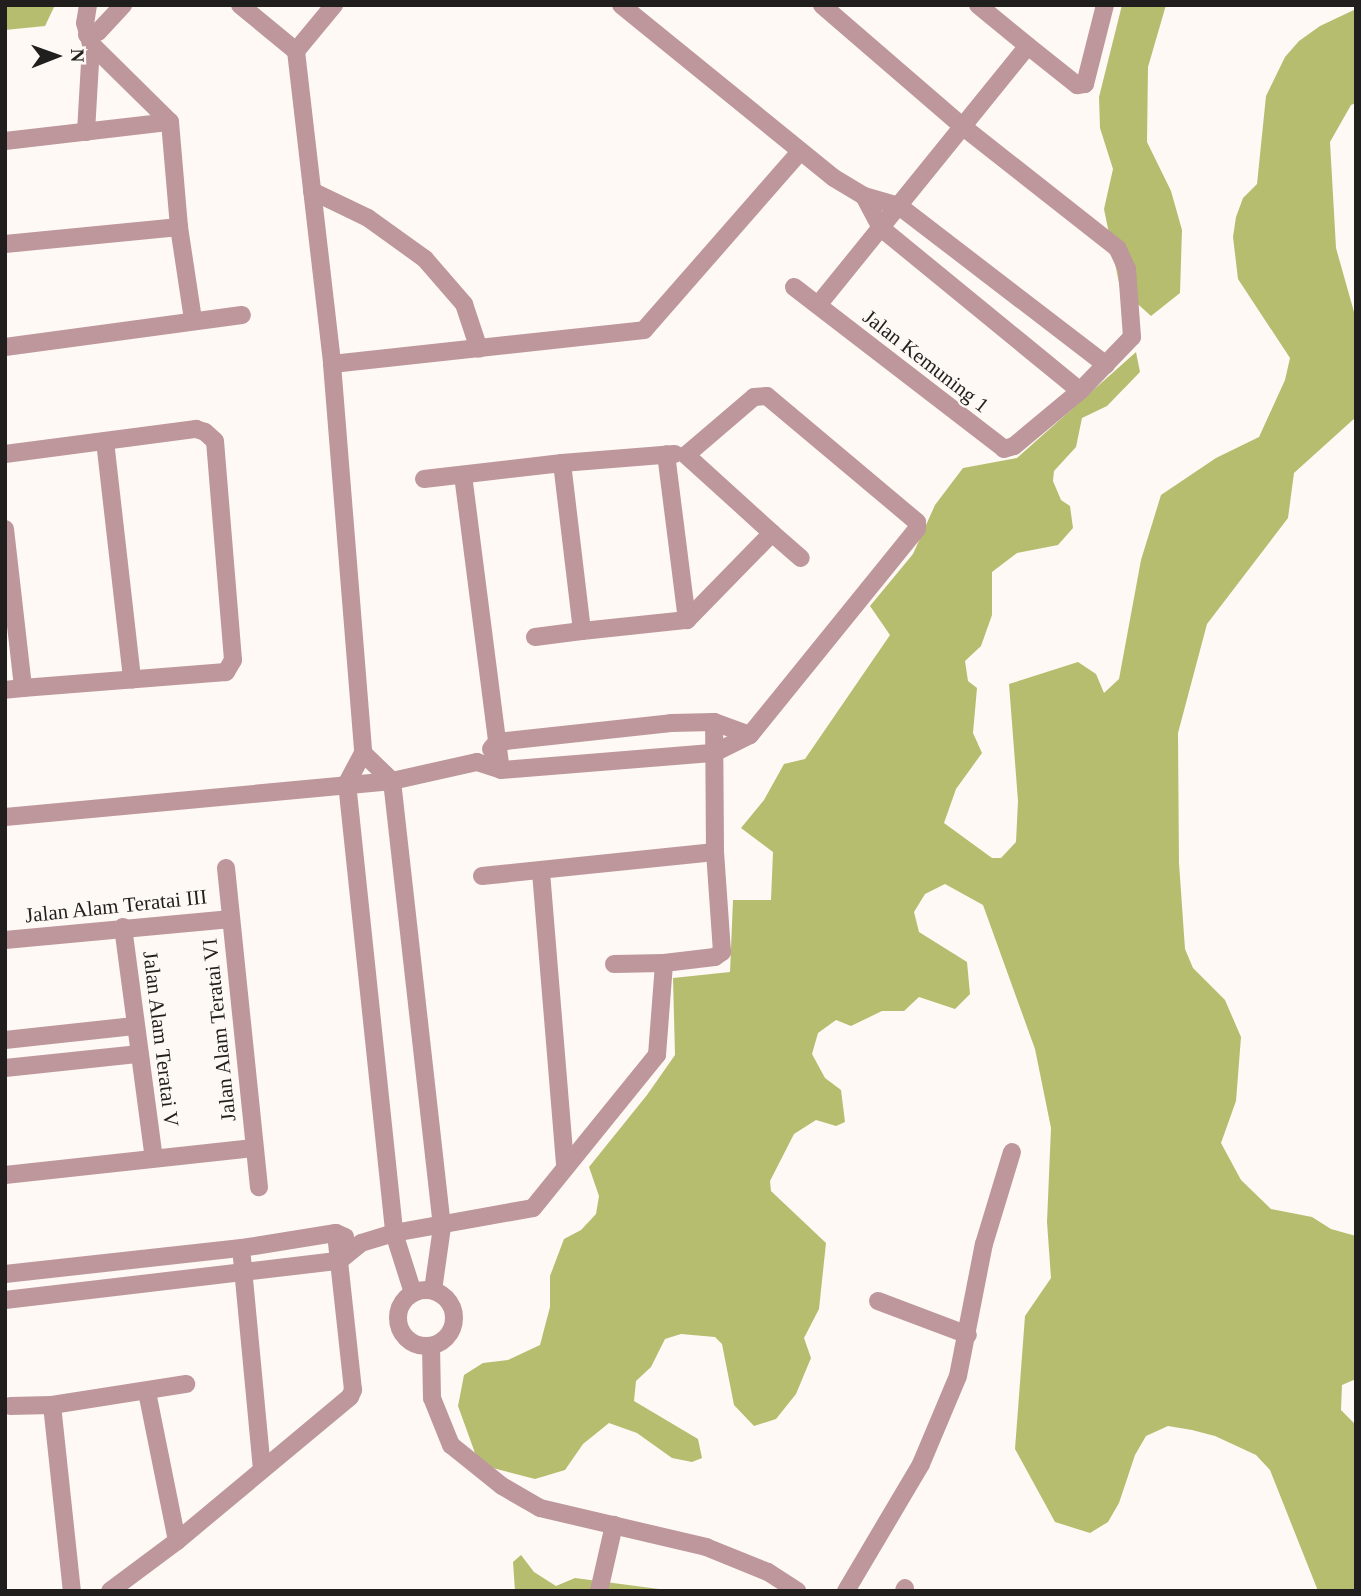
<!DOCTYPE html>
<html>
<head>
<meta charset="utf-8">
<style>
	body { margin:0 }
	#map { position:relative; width:1361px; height:1596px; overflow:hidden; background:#fef9f4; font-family:"Times New Roman",serif }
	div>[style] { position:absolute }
	.forest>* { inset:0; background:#b6bd6f }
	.minor>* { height:18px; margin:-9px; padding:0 9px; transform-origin:9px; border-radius:9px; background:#bd979c }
	.minor>.ring { margin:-9px; padding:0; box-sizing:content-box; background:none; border:18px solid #bd979c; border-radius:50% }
	span { translate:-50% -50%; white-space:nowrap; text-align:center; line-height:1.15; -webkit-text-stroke:5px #fef9f4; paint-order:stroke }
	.street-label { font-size:21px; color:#201f1d }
	.frame { position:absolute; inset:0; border:7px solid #201f1d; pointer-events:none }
	.north { position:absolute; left:21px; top:21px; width:70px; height:70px; -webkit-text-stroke:5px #fef9f4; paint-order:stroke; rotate:89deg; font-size:19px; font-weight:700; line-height:28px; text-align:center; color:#201f1d }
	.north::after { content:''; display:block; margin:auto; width:24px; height:32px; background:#201f1d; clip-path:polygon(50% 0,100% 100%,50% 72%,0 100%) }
</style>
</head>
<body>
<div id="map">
	<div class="forest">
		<div style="clip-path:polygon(5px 5px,55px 5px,45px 26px,5px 30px)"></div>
		<div style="clip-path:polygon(1122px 5px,1166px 5px,1148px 67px,1147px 142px,1171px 191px,1182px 230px,1180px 293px,1151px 316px,1120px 288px,1104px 209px,1113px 169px,1100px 128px,1099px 97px)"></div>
		<div style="clip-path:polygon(1356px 9px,1356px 103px,1351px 105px,1330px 142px,1336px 248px,1356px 319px,1356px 417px,1294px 473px,1288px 518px,1207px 624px,1178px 733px,1179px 863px,1185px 949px,1193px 968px,1225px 1000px,1241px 1037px,1236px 1101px,1221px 1143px,1241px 1180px,1271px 1209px,1312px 1217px,1331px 1229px,1356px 1236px,1356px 1379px,1342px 1385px,1341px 1410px,1356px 1425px,1356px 1591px,1318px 1591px,1270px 1470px,1256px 1455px,1215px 1436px,1192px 1430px,1168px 1426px,1146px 1436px,1135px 1455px,1119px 1503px,1108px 1522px,1090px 1533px,1055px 1522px,1015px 1449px,1025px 1316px,1051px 1278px,1047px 1222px,1051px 1128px,1035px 1049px,983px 905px,945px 884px,925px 894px,914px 912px,919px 932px,967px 962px,970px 994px,955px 1009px,919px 997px,904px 1011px,882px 1011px,851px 1026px,836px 1020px,818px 1033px,812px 1054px,825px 1078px,841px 1090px,845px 1122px,836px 1126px,816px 1120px,794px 1134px,770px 1181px,771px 1191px,826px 1243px,819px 1309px,804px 1338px,811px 1358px,796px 1394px,776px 1419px,754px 1426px,734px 1405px,722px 1344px,715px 1337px,681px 1334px,665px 1339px,651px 1367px,636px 1381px,634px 1401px,698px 1439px,702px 1458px,692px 1462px,672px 1458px,637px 1433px,609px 1423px,583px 1444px,565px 1470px,535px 1479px,489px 1467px,475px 1453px,458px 1406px,464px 1375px,483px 1363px,508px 1360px,540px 1345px,550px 1307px,550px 1276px,564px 1239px,581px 1230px,596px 1214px,599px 1196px,589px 1167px,647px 1095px,675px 1055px,673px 978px,730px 972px,733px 900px,771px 900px,773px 852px,741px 828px,764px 800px,784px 764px,805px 759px,890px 635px,870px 606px,913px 554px,935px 505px,963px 468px,1017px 458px,1136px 352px,1140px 372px,1107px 406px,1082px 418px,1076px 447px,1054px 471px,1053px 481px,1061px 500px,1070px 506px,1073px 528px,1058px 545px,1017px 553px,992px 572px,992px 615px,981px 646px,965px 661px,968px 681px,977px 688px,973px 733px,982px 753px,956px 789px,944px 823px,992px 858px,1001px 858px,1016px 842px,1018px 801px,1009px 684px,1078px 662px,1096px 674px,1104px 693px,1119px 679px,1141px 560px,1161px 495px,1216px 458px,1259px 437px,1285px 380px,1290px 358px,1238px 279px,1233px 237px,1236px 217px,1243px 198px,1257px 184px,1266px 96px,1285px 57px,1299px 41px,1320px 26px)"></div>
		<div style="clip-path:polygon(521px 1555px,534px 1572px,556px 1586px,575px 1578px,674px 1591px,515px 1591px,513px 1562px)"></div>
	</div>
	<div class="minor">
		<div style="left:88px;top:5px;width:18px;rotate:99deg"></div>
		<div style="left:85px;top:23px;width:22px;rotate:74deg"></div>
		<div style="left:91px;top:44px;width:111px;rotate:44.6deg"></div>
		<div style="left:240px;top:5px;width:72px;rotate:39.4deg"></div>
		<div style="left:296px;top:51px;width:315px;rotate:83.4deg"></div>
		<div style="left:332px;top:364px;width:390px;rotate:85.4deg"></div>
		<div style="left:363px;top:753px;width:34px;rotate:118deg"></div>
		<div style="left:347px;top:783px;width:452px;rotate:84deg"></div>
		<div style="left:394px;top:1233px;width:63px;rotate:72.4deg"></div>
		<div style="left:621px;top:5px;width:274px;rotate:39.1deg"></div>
		<div style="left:834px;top:178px;width:35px;rotate:31deg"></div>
		<div style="left:864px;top:196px;width:36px;rotate:16deg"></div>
		<div style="left:899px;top:206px;width:261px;rotate:37.5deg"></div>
		<div style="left:978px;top:5px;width:65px;rotate:39.4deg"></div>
		<div style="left:87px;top:35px;width:11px;rotate:-15deg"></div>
		<div style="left:98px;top:32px;width:37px;rotate:-47deg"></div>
		<div style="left:296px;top:51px;width:60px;rotate:-50.4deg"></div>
		<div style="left:86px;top:132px;width:88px;rotate:-86.7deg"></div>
		<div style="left:5px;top:141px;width:166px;rotate:-6.6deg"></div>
		<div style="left:170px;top:122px;width:105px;rotate:85.1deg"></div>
		<div style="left:179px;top:227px;width:94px;rotate:81.4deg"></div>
		<div style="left:312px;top:191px;width:62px;rotate:25.7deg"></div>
		<div style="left:368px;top:218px;width:70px;rotate:35.7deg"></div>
		<div style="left:425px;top:259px;width:60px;rotate:49.1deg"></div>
		<div style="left:464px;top:304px;width:47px;rotate:71.6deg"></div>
		<div style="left:864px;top:196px;width:36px;rotate:62deg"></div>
		<div style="left:881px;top:228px;width:257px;rotate:39.3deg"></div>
		<div style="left:5px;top:244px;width:175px;rotate:-5.6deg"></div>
		<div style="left:794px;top:287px;width:265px;rotate:37.6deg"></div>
		<div style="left:1004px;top:449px;width:10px;rotate:-17deg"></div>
		<div style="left:1014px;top:446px;width:86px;rotate:-39.8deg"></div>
		<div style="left:1080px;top:391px;width:75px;rotate:-46.1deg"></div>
		<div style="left:1132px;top:337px;width:68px;rotate:-94.2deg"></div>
		<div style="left:1127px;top:269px;width:23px;rotate:-115deg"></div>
		<div style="left:1117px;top:248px;width:197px;rotate:-141.8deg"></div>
		<div style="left:962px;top:126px;width:185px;rotate:-139.2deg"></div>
		<div style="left:818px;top:305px;width:333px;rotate:-51deg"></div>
		<div style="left:1028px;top:46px;width:63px;rotate:38.5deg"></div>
		<div style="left:1077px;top:85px;width:8px;rotate:-7deg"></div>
		<div style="left:1085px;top:84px;width:81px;rotate:-75.8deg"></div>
		<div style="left:5px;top:347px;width:239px;rotate:-7.7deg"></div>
		<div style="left:332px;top:364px;width:314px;rotate:-6.2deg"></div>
		<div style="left:644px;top:330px;width:237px;rotate:-48.8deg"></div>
		<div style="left:105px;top:441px;width:240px;rotate:83.5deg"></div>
		<div style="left:5px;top:454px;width:193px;rotate:-7.5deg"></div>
		<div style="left:196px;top:429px;width:9px;rotate:18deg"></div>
		<div style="left:205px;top:432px;width:13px;rotate:42deg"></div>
		<div style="left:215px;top:441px;width:220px;rotate:85.3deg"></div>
		<div style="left:233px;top:660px;width:14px;rotate:120deg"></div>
		<div style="left:226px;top:672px;width:204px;rotate:175.5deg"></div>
		<div style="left:562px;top:463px;width:169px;rotate:83.2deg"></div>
		<div style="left:582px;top:631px;width:106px;rotate:-6deg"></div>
		<div style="left:687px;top:620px;width:167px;rotate:-97.2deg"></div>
		<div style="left:463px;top:475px;width:297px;rotate:82.7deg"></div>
		<div style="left:424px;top:479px;width:139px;rotate:-6.6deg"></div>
		<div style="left:562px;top:463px;width:113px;rotate:-4.6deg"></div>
		<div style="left:5px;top:529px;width:160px;rotate:83.5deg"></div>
		<div style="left:23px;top:688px;width:18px;rotate:174deg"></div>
		<div style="left:772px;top:533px;width:38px;rotate:41deg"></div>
		<div style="left:535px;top:637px;width:47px;rotate:-7.3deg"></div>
		<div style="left:491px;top:749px;width:9px;rotate:-49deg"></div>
		<div style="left:497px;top:742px;width:175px;rotate:-6.2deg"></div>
		<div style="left:671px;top:723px;width:43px;rotate:-1.3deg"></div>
		<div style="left:714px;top:722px;width:38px;rotate:20deg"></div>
		<div style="left:363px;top:753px;width:40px;rotate:44deg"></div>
		<div style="left:392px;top:781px;width:449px;rotate:83.6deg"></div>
		<div style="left:442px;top:1227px;width:64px;rotate:98.1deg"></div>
		<div style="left:5px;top:817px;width:389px;rotate:-5.3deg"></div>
		<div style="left:392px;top:781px;width:87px;rotate:-12.6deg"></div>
		<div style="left:477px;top:762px;width:25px;rotate:18deg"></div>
		<div style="left:501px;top:770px;width:214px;rotate:-4.6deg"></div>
		<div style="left:714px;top:753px;width:40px;rotate:-26.6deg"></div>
		<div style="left:750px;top:735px;width:265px;rotate:-51deg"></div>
		<div style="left:917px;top:529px;width:7px;rotate:-90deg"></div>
		<div style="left:917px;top:522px;width:196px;rotate:-140deg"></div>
		<div style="left:767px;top:396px;width:13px;rotate:176deg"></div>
		<div style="left:754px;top:397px;width:89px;rotate:139.5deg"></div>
		<div style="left:686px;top:455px;width:116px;rotate:42.2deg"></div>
		<div style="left:772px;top:533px;width:122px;rotate:134.3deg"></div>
		<div style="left:226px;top:868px;width:321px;rotate:84.1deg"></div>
		<div style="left:541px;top:872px;width:293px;rotate:85.3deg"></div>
		<div style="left:482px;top:876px;width:234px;rotate:-5.9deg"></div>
		<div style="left:123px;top:927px;width:233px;rotate:82.4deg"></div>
		<div style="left:5px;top:940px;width:227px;rotate:-5.3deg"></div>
		<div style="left:614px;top:964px;width:50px;rotate:-1.1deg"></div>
		<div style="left:664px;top:963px;width:51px;rotate:-6.7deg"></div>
		<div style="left:715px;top:957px;width:9px;rotate:-36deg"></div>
		<div style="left:722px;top:952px;width:100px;rotate:-94deg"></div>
		<div style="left:715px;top:852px;width:130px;rotate:-90.4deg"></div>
		<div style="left:5px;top:1040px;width:130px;rotate:-6.2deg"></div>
		<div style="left:5px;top:1068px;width:135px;rotate:-6deg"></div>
		<div style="left:5px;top:1175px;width:250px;rotate:-6.2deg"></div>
		<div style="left:242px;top:1258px;width:211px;rotate:84.6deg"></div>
		<div style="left:5px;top:1274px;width:238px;rotate:-6.3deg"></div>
		<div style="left:242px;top:1248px;width:95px;rotate:-9.1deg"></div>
		<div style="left:336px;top:1233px;width:10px;rotate:24deg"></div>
		<div class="ring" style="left:398px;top:1290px;width:38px;height:38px"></div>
		<div style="left:5px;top:1300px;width:336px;rotate:-6.7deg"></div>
		<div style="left:339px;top:1261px;width:28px;rotate:-39deg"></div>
		<div style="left:361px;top:1243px;width:34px;rotate:-17deg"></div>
		<div style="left:394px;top:1233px;width:141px;rotate:-10.2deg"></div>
		<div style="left:533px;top:1208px;width:197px;rotate:-51deg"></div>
		<div style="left:657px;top:1055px;width:92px;rotate:-85.6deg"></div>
		<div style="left:878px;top:1301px;width:96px;rotate:20.7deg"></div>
		<div style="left:431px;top:1346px;width:52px;rotate:88.9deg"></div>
		<div style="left:432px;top:1398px;width:51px;rotate:68deg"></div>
		<div style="left:451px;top:1445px;width:65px;rotate:38.8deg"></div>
		<div style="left:502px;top:1486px;width:44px;rotate:30.1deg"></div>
		<div style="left:540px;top:1508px;width:171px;rotate:13.2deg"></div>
		<div style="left:706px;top:1547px;width:67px;rotate:22deg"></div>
		<div style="left:768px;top:1572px;width:35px;rotate:33deg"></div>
		<div style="left:147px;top:1392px;width:152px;rotate:78.6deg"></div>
		<div style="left:52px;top:1405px;width:187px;rotate:83.9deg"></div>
		<div style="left:10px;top:1406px;width:42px;rotate:-1.4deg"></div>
		<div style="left:52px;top:1405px;width:136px;rotate:-8.9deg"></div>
		<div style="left:110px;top:1591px;width:84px;rotate:-36.7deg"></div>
		<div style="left:177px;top:1541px;width:225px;rotate:-39.8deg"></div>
		<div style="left:350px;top:1397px;width:8px;rotate:-67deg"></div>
		<div style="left:353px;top:1390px;width:158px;rotate:-96.2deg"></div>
		<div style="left:599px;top:1591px;width:68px;rotate:-77.2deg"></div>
		<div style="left:846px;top:1591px;width:147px;rotate:-59.4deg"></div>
		<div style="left:921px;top:1464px;width:95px;rotate:-67.2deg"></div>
		<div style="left:958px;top:1376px;width:135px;rotate:-78.9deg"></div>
		<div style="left:984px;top:1244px;width:96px;rotate:-73.1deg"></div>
		<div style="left:904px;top:1591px;width:3px;rotate:-72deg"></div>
	</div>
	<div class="street-label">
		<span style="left:926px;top:361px;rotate:38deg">Jalan Kemuning 1</span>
		<span style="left:116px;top:906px;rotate:-6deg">Jalan Alam Teratai III</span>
		<span style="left:219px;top:1030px;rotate:-96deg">Jalan Alam Teratai VI</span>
		<span style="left:161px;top:1039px;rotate:83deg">Jalan Alam Teratai V</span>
	</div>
	<div class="frame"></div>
	<div class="north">N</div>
</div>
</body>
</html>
